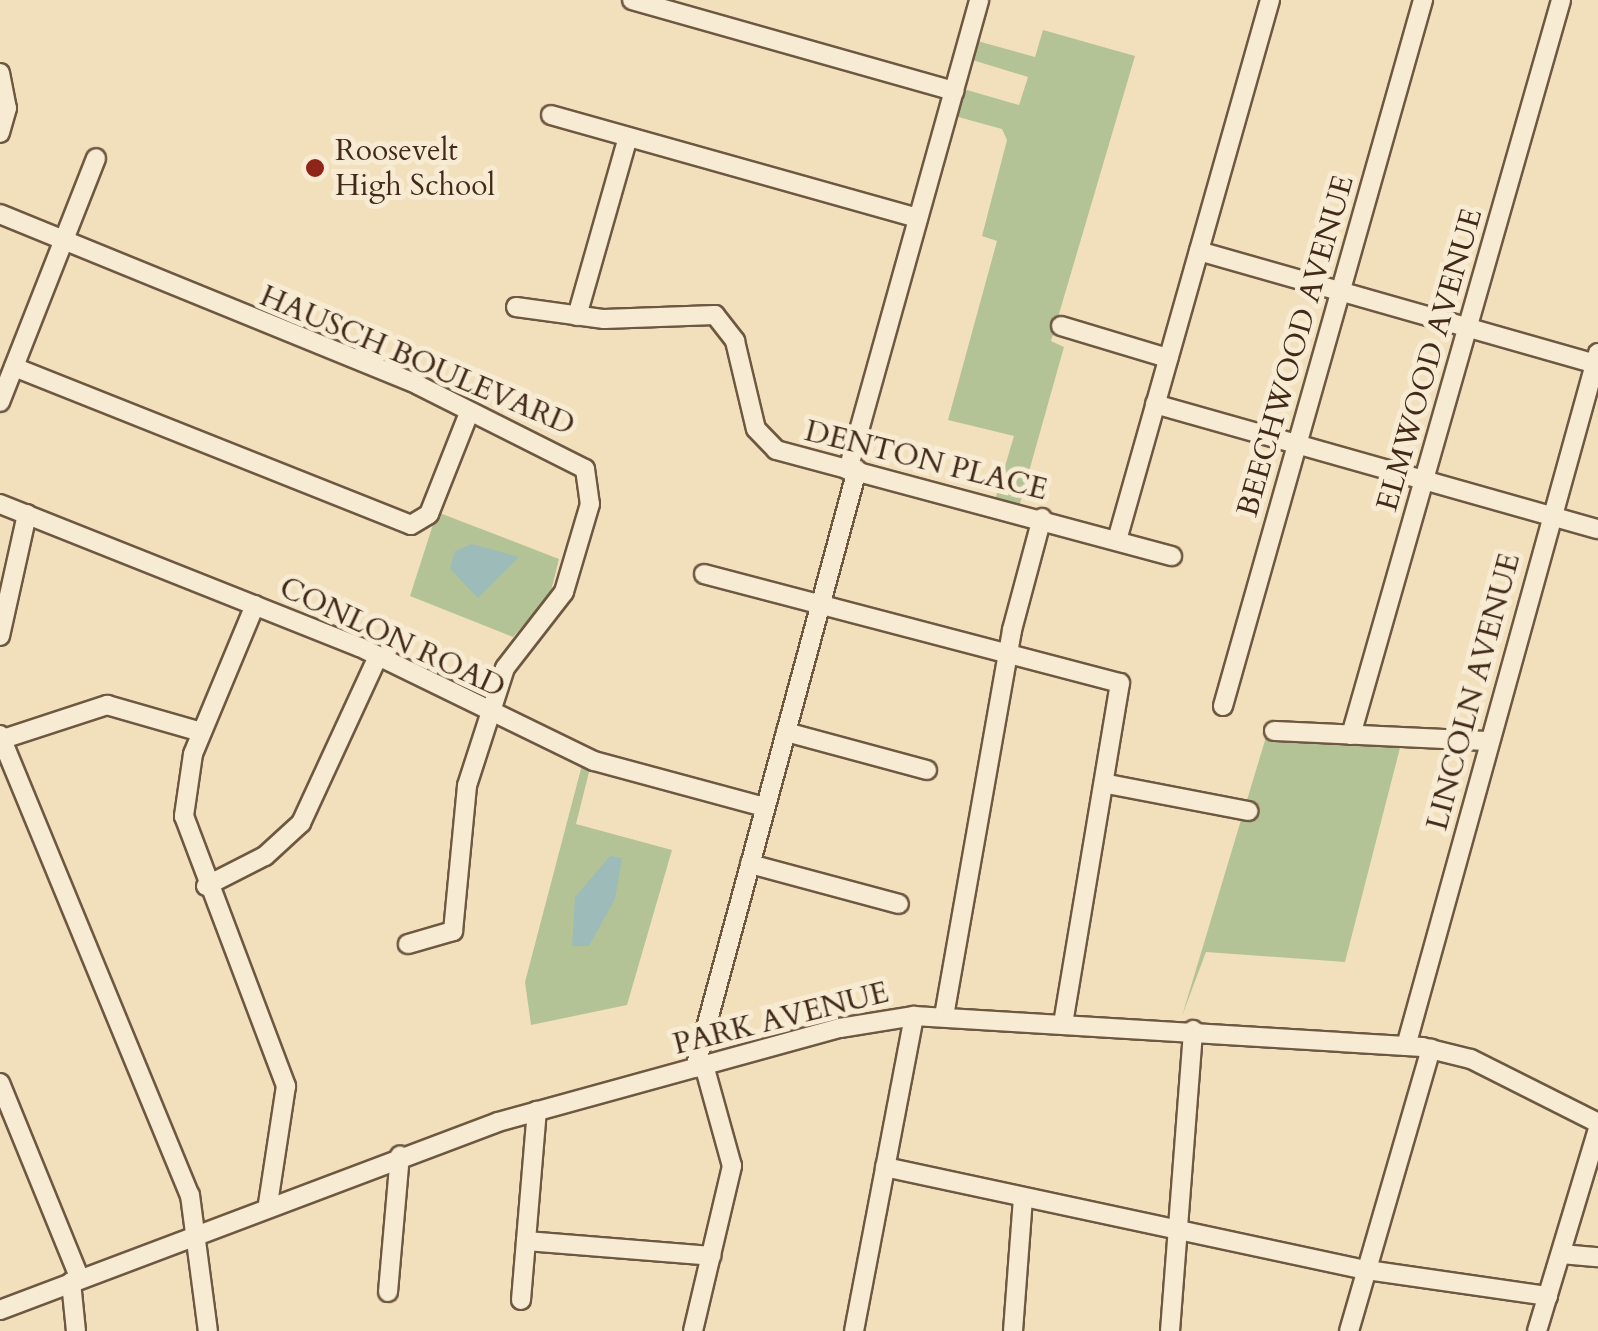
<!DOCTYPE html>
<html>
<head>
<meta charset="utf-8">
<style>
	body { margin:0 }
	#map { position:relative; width:1598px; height:1331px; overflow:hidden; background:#f2e0bc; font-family:Cardo,serif }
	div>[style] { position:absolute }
	.green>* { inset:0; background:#b4c396 }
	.water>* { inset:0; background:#9dbbb9 }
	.roads { filter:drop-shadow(2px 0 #6e5842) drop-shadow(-2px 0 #6e5842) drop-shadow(0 2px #6e5842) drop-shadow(0 -2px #6e5842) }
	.minor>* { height:18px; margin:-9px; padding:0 9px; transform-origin:9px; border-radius:9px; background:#f7ebd3 }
	.dots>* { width:28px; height:28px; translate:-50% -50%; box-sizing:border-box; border:5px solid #f7ebd3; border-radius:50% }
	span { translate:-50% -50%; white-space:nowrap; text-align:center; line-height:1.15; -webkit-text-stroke:10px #f7ebd3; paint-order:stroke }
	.poi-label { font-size:30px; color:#422a19 }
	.left { translate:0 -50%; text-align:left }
	.street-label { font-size:30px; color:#422a19 }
</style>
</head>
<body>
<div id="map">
	<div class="green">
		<div style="clip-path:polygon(1043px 30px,1135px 56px,1051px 341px,1064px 347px,1019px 507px,995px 500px,1014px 436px,948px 420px,997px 241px,982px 236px,1007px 140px,1002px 129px,951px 115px,960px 88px,1019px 105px,1028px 77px,969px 59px,974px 40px,1035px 57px)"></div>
		<div style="clip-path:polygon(437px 512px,559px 559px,550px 595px,513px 637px,410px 596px)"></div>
		<div style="clip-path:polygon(1266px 737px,1401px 744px,1345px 962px,1206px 952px,1182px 1016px)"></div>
		<div style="clip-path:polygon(582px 765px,590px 768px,576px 824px,672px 850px,627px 1005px,531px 1025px,525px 982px)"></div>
	</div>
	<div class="water">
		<div style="clip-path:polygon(472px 544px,519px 557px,478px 598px,450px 569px,455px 551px)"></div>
		<div style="clip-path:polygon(610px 856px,622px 858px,615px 899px,589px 946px,572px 946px,575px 897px)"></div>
	</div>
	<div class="roads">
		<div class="minor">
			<div style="left:632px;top:0;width:335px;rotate:15.8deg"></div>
			<div style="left:0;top:73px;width:36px;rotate:79deg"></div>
			<div style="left:7px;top:108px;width:26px;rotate:106deg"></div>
			<div style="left:551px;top:115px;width:381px;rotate:15.7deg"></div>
			<div style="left:0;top:214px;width:452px;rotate:22.2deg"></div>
			<div style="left:418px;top:385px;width:187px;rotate:26.7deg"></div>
			<div style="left:585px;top:469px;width:35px;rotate:82deg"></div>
			<div style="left:590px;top:504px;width:92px;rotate:106.5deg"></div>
			<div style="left:564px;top:592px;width:96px;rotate:127.8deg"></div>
			<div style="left:505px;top:668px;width:124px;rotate:107.9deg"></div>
			<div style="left:467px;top:786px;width:146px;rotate:95.5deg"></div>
			<div style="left:453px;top:931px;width:47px;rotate:163.9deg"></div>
			<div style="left:1199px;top:251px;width:415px;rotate:15.9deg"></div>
			<div style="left:516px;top:307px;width:89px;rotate:7.8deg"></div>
			<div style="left:604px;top:319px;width:111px;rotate:-2.1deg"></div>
			<div style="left:715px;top:315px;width:33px;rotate:52deg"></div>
			<div style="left:735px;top:341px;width:90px;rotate:76.6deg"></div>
			<div style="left:756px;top:429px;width:29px;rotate:46deg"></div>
			<div style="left:776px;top:450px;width:410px;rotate:15deg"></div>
			<div style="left:577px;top:316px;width:186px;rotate:-74.1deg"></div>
			<div style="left:1061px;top:326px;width:112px;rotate:16.7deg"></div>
			<div style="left:14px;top:367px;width:427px;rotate:21.7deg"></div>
			<div style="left:411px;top:525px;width:21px;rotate:-31deg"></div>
			<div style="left:429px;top:514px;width:109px;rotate:-68.4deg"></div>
			<div style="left:0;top:402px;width:262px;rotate:-68.5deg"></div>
			<div style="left:1155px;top:404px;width:460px;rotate:15.8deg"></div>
			<div style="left:848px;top:470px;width:488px;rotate:-74.4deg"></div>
			<div style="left:0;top:504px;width:387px;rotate:21.7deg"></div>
			<div style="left:360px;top:647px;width:260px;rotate:26deg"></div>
			<div style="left:594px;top:761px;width:177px;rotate:15.1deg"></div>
			<div style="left:1117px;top:540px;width:561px;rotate:-74.18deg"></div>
			<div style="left:704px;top:574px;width:430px;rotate:14.7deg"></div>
			<div style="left:1120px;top:683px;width:344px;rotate:99.5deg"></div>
			<div style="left:255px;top:605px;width:161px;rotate:112.6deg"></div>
			<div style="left:193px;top:754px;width:63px;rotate:98.3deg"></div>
			<div style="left:184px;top:816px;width:289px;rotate:69.3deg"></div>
			<div style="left:286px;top:1086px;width:118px;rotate:98.7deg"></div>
			<div style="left:0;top:636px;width:125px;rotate:-77.5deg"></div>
			<div style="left:1223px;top:706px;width:734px;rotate:-74.18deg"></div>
			<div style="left:1274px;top:731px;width:214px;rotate:2.7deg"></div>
			<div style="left:786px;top:732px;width:146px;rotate:15.1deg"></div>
			<div style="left:0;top:735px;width:498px;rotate:67.6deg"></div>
			<div style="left:190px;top:1195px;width:137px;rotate:82.5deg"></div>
			<div style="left:1351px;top:735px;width:764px;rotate:-74.05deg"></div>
			<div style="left:0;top:740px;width:113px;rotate:-18.1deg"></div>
			<div style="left:107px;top:705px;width:98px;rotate:16deg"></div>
			<div style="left:1108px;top:784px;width:143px;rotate:10.9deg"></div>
			<div style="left:750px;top:864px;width:154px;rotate:15deg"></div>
			<div style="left:206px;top:886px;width:66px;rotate:-27deg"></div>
			<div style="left:265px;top:856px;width:49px;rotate:-42.5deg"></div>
			<div style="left:301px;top:823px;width:184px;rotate:-65.2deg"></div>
			<div style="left:944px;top:1016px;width:392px;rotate:-80deg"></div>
			<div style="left:1012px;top:630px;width:116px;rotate:-75deg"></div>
			<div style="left:1406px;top:1046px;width:719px;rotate:-74.51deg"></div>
			<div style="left:695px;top:1068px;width:620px;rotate:-74.84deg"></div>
			<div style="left:0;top:1083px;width:212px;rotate:67.8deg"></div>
			<div style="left:885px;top:1167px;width:493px;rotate:12.1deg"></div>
			<div style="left:1367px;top:1270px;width:183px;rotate:8.2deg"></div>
			<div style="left:526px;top:1241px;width:186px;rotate:4.6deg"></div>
			<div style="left:1561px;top:1254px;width:37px;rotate:5deg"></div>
			<div style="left:71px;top:1282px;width:49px;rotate:84.2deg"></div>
			<div style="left:388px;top:1292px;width:137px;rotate:-85deg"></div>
			<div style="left:521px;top:1300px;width:190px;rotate:-85.2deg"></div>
			<div style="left:0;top:1310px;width:532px;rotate:-20.68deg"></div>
			<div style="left:498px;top:1122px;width:355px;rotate:-15.4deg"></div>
			<div style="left:840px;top:1028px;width:75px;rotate:-9.2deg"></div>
			<div style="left:914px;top:1016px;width:509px;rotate:3.49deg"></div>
			<div style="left:1422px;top:1047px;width:50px;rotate:13.8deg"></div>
			<div style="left:1471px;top:1059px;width:142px;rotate:26.7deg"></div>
			<div style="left:693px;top:1331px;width:170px;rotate:-76.7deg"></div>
			<div style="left:732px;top:1166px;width:105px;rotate:-105.5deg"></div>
			<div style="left:854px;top:1331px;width:321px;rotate:-79.2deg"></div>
			<div style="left:1013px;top:1331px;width:134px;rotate:-85.7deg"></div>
			<div style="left:1170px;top:1331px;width:302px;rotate:-85.6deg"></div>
			<div style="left:1349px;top:1331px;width:294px;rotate:-73.8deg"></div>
			<div style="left:1537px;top:1331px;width:211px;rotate:-73.2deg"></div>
		</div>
	</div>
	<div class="dots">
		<div style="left:315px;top:168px;background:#8f2418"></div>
	</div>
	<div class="poi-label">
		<span class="left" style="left:335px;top:168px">Roosevelt<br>High School</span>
	</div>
	<div class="street-label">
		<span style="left:1296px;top:346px;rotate:-74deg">BEECHWOOD AVENUE</span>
		<span style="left:1430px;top:360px;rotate:-74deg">ELMWOOD AVENUE</span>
		<span style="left:417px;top:361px;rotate:23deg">HAUSCH BOULEVARD</span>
		<span style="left:926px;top:461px;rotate:14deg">DENTON PLACE</span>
		<span style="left:392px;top:638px;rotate:25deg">CONLON ROAD</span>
		<span style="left:1474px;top:692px;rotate:-75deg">LINCOLN AVENUE</span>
		<span style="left:781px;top:1019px;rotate:-14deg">PARK AVENUE</span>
	</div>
</div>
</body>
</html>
